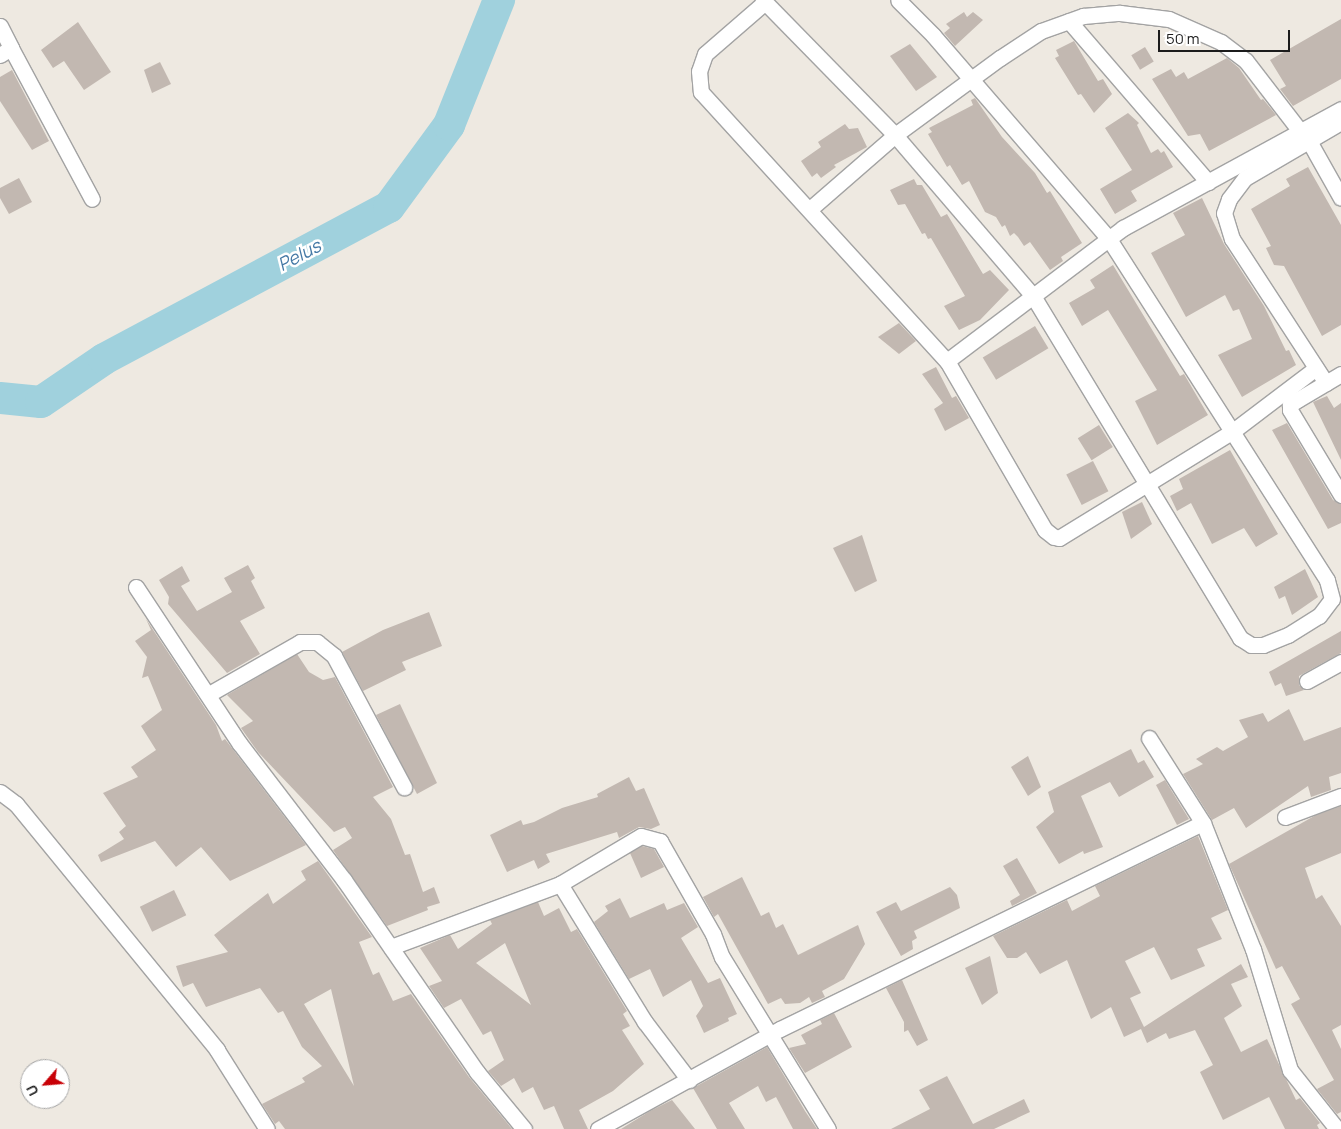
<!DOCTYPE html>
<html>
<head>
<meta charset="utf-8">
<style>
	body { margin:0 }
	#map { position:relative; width:1341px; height:1129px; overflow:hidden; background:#eee9e1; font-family:Manrope,sans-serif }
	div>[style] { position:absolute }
	.river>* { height:32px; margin:-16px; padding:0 16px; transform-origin:16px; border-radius:16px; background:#a0d1dd }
	.building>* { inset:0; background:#c2b8b1; transform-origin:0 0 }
	.roads { filter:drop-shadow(1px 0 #a3a3a3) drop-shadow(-1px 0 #a3a3a3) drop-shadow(0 1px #a3a3a3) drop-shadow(0 -1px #a3a3a3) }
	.minor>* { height:15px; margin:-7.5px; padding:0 7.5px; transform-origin:7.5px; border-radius:7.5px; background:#fff }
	span { translate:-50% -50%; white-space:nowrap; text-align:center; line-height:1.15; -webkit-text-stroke:5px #fff; paint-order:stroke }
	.water-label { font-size:18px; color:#4478a5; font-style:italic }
	.north { position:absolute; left:20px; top:1059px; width:50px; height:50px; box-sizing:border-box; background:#fff; border:1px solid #a4a4a4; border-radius:50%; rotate:243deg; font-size:14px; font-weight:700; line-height:20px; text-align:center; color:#1c1c1c }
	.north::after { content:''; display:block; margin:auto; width:18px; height:22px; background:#c80006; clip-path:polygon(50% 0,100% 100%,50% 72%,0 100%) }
	.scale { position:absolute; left:1158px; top:30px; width:132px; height:22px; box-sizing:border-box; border:2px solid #1c1c1c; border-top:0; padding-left:6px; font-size:15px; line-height:18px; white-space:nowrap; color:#1c1c1c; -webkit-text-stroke:4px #fff; paint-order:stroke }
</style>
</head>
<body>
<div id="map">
	<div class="river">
		<div style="left:0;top:398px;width:41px;rotate:5.6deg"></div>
		<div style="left:41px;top:402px;width:76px;rotate:-34.3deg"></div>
		<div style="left:104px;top:359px;width:323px;rotate:-28.1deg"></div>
		<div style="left:389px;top:207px;width:102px;rotate:-53.8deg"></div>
		<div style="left:449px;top:125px;width:135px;rotate:-68.2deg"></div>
	</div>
	<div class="building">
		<div style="clip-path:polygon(964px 12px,967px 17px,973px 12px,983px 20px,955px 46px,944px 33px,950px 28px,946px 24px)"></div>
		<div style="clip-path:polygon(1341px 19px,1341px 79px,1293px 106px,1280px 89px,1286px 86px,1270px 60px)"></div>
		<div style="clip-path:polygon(78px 22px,111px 72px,84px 90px,64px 61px,53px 68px,41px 50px)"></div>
		<div style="clip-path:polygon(1074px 41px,1098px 81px,1103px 79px,1112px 94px,1094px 113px,1081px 94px,1078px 95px,1055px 58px,1059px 56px,1056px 50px)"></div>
		<div style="clip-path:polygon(910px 44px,937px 77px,916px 91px,890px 56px)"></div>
		<div style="left:1145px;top:47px;width:17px;height:16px;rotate:59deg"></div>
		<div style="clip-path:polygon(1227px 58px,1239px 68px,1261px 100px,1263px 99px,1276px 115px,1209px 151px,1200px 134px,1188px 136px,1152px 79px,1171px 69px,1176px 77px,1184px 72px,1188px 79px)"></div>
		<div style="clip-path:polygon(160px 62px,171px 84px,152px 93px,144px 70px)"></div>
		<div style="clip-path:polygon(12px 70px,49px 141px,32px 150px,0 101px,0 77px)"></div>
		<div style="clip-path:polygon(975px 98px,1002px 137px,1035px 173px,1047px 193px,1050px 191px,1082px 243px,1061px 257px,1063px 261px,1050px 270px,1030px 242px,1024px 246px,1018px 237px,1014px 233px,1010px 236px,1005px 225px,1002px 227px,996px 217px,985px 212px,969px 181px,962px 185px,950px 165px,947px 167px,928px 134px,932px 132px,929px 128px,973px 105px,971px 100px)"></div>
		<div style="clip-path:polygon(1128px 113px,1139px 123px,1137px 125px,1151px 153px,1158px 149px,1161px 153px,1164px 151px,1173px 167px,1131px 191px,1137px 201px,1115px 214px,1100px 189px,1132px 170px,1105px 128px)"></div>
		<div style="clip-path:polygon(845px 124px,849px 129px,858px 128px,867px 147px,834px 165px,836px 167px,821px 178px,817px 173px,812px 177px,801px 161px,821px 147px,818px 142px)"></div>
		<div style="clip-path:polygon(1308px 167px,1341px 225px,1341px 325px,1322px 336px,1284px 266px,1274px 265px,1266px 248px,1271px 246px,1251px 209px,1290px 186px,1286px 179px)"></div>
		<div style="clip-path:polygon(19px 178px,32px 202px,9px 214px,0 198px,0 188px)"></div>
		<div style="clip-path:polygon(914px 179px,917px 185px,922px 185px,941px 217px,947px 214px,983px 274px,990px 270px,1009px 290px,980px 320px,959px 330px,944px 306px,965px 296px,931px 238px,928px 239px,925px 233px,922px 234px,905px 204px,898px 205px,890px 190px)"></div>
		<div style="clip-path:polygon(1202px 198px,1224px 244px,1264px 306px,1286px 351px,1289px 350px,1296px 365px,1242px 397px,1218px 355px,1252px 339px,1239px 309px,1233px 311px,1225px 295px,1186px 317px,1151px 253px,1185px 235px,1173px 213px)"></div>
		<div style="clip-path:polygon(1113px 265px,1180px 376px,1184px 374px,1208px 415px,1157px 445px,1135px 401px,1157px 390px,1108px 310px,1082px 326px,1069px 303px,1095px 288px,1090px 280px)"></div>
		<div style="clip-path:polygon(899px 323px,916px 341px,899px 354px,878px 337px)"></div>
		<div style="left:1035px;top:326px;width:26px;height:61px;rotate:59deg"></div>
		<div style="clip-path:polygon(936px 367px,952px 398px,956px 396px,969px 418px,945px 431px,934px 409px,943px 403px,922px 374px)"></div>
		<div style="clip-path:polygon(1327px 396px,1334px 408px,1341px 403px,1341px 460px,1313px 402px)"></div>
		<div style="clip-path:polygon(1287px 423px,1333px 500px,1341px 504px,1341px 523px,1328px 529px,1272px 430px)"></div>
		<div style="left:1099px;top:425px;width:26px;height:25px;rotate:58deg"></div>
		<div style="clip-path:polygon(1230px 450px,1278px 534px,1256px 547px,1244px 528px,1212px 544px,1191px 503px,1177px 511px,1170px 496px,1183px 489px,1179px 479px)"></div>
		<div style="left:1093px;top:461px;width:34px;height:30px;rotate:63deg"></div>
		<div style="clip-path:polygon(1142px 502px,1152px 524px,1131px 539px,1122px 512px)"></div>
		<div style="clip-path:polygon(862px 535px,877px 581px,855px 592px,833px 548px)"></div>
		<div style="clip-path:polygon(248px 565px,255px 578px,251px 581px,265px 608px,240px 621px,260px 654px,227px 673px,168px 604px,169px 597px,159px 580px,182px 566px,190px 581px,181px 586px,197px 611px,232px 592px,224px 578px)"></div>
		<div style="clip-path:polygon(1305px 569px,1318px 597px,1292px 615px,1285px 596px,1279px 599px,1274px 587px)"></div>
		<div style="clip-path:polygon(429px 612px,442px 646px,402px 662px,406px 670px,363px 691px,342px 652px,383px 630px)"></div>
		<div style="clip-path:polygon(146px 619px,216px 725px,222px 741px,225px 739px,306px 845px,230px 881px,201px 847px,176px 867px,155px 841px,101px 862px,98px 855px,124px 839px,119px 832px,126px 826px,103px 793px,138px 777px,131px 767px,156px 750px,141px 726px,162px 710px,148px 676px,142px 678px,147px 657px,135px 641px,151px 630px)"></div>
		<div style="clip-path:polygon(1341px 631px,1341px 653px,1299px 676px,1299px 685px,1304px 690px,1286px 696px,1281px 683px,1275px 686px,1269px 672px)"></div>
		<div style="clip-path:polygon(297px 654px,309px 672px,323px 680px,335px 677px,393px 787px,373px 797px,391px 819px,405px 855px,410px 854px,423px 892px,434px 887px,440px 903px,427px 907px,428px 910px,387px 926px,333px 850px,352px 838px,345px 827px,334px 832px,258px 752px,241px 728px,253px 721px,227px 695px)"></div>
		<div style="clip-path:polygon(400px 704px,437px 783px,417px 794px,376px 715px)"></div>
		<div style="clip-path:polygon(1289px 709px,1304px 741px,1341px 727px,1341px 773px,1329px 777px,1331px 790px,1311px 797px,1308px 786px,1246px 828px,1234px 808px,1212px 820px,1183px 774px,1203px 764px,1196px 759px,1217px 747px,1223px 751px,1248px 737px,1239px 720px,1263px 713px,1268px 722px)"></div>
		<div style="clip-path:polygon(1131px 749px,1138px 763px,1144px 760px,1154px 777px,1119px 797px,1110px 782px,1081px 796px,1103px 847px,1084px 854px,1083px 851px,1059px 864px,1036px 827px,1054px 812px,1048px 792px)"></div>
		<div style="clip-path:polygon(1028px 756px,1041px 787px,1028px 796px,1011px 767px)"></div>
		<div style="clip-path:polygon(629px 777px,636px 791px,644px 788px,660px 825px,651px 829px,639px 827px,619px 838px,617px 832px,546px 854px,550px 862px,538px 869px,534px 860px,507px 872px,490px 835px,521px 820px,523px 825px,534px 822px,562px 808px,598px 797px,597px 794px)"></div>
		<div style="clip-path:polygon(1165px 780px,1189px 819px,1177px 825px,1156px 785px)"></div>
		<div style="clip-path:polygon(1341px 806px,1341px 853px,1305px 868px,1316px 899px,1322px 895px,1341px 926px,1341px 1025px,1332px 1030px,1341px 1049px,1341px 1112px,1337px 1114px,1317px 1089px,1334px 1080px,1291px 1004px,1300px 999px,1282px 966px,1276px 969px,1229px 864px,1316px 815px)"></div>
		<div style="clip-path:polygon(1198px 836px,1228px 910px,1211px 918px,1222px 939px,1197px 949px,1205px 966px,1171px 980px,1154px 947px,1125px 961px,1141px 993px,1130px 998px,1144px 1027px,1241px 964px,1248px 977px,1231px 984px,1242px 1006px,1224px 1018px,1241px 1052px,1267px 1039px,1296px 1100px,1300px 1098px,1320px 1123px,1317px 1125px,1319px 1129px,1285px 1129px,1269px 1097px,1223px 1120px,1200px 1072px,1213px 1065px,1195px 1030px,1169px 1039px,1166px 1033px,1147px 1043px,1141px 1029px,1124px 1037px,1111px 1007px,1091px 1019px,1067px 960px,1040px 974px,1026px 952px,1017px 958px,1007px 958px,993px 936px,1067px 900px,1072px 911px,1100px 896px,1095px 886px)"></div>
		<div style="clip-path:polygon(642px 846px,654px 849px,664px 867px,641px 878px,630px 853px)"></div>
		<div style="clip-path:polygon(1017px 858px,1037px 893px,1012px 906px,1010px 901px,1020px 895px,1003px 866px)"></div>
		<div style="clip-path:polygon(evenodd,318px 861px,372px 937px,359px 942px,373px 975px,379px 972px,393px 1001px,411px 994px,469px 1077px,512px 1129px,285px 1129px,279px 1121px,275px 1124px,262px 1104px,305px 1082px,302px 1078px,322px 1066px,302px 1047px,283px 1011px,278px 1013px,260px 988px,206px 1007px,193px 983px,183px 987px,176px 966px,228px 952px,214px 935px,268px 893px,273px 904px,306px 880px,301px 871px,318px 861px,331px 989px,354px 1086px,304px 1004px,331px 989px)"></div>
		<div style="clip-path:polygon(742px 877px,761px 916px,769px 912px,776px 928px,783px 924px,798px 955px,858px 925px,865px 944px,844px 979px,822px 991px,825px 997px,812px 1003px,809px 997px,800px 1003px,785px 1004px,781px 998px,768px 1004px,718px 914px,714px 917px,703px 897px)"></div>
		<div style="clip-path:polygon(950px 887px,957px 895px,960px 908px,914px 931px,917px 938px,912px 941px,913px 949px,901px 956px,876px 912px,896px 902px,901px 911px)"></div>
		<div style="left:174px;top:890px;width:28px;height:38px;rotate:64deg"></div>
		<div style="clip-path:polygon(620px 898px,630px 918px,664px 903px,667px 910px,684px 903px,698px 927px,681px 938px,708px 983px,720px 978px,737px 1014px,728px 1018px,729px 1021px,704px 1033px,696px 1016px,703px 1006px,691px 980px,663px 997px,650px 969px,629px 979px,594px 922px,608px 911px,605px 906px)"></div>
		<div style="clip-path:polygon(evenodd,538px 902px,544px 916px,559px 908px,571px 932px,577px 929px,627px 1011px,623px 1014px,630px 1026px,622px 1030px,644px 1064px,613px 1091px,579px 1110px,588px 1129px,564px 1129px,554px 1106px,544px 1110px,533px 1087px,522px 1093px,514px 1078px,501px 1086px,488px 1071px,504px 1060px,491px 1031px,483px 1035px,461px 999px,444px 1008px,429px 986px,442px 981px,420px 948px,450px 935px,458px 949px,492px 924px,490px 920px,538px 902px,505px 943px,531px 1005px,476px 963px,505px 943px)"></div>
		<div style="clip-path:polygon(990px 956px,998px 993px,982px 1005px,965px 968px)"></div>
		<div style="clip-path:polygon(902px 980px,928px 1040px,917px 1046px,908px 1030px,904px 1032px,904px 1022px,886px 988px)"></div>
		<div style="clip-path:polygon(834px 1013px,852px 1047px,805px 1073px,789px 1048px,806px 1044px,801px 1035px,822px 1024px,820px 1020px)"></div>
		<div style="clip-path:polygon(767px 1047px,805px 1111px,817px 1129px,793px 1129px,776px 1097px,766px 1102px,758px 1086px,729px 1103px,745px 1129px,717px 1129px,693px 1088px)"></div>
		<div style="clip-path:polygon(947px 1076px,973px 1124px,1024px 1099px,1030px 1112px,994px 1129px,891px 1129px,930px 1109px,919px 1090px)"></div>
		<div style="clip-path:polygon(672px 1100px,695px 1129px,621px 1129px,650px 1111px)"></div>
	</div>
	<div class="roads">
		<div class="minor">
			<div style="left:763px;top:0;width:189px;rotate:45.6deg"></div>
			<div style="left:895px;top:135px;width:212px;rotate:49.4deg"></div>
			<div style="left:1033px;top:296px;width:400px;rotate:58.8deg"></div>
			<div style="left:1240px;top:638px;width:13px;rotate:32deg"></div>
			<div style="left:1251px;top:645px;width:12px"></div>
			<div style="left:1263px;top:645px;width:27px;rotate:-22deg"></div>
			<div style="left:1288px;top:635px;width:36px;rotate:-32deg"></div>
			<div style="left:1319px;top:616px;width:21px;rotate:-53deg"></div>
			<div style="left:1332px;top:599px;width:20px;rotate:-105deg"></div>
			<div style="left:1327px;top:580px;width:405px;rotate:-122.6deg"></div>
			<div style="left:1109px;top:239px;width:269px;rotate:-130.8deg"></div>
			<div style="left:933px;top:35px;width:49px;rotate:-135deg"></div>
			<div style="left:765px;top:2px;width:79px;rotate:139.1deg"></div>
			<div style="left:705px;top:54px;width:18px;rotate:109deg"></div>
			<div style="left:699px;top:71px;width:21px;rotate:85deg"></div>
			<div style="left:701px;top:92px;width:365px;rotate:47.6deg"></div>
			<div style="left:947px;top:361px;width:195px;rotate:59.9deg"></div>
			<div style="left:1045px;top:530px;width:11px;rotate:38deg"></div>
			<div style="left:1054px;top:537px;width:5px;rotate:11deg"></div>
			<div style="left:1059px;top:538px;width:204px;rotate:-31.6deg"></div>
			<div style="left:1233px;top:431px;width:104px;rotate:-37.2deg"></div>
			<div style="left:1069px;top:21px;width:213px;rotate:49.2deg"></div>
			<div style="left:0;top:26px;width:25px;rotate:63deg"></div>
			<div style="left:11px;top:48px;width:13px;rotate:148deg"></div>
			<div style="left:11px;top:48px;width:171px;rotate:61.8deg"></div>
			<div style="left:1309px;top:141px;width:65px;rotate:60.7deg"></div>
			<div style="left:810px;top:209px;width:113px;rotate:-41deg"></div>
			<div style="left:895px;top:135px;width:130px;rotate:-36.3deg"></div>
			<div style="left:1000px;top:58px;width:49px;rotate:-33.4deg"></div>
			<div style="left:1041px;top:31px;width:45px;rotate:-19.7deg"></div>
			<div style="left:1083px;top:16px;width:37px;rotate:-5deg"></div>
			<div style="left:1120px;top:13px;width:49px;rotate:7deg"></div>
			<div style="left:1169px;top:19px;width:57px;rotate:23.9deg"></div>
			<div style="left:1221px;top:42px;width:31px;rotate:37deg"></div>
			<div style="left:1246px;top:61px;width:88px;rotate:52.4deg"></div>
			<div style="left:947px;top:361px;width:221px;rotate:-37.1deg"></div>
			<div style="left:1123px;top:228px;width:248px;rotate:-28.6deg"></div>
			<div style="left:1341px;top:374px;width:51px;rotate:149.4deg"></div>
			<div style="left:1297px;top:400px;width:9px;rotate:144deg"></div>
			<div style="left:1290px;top:405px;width:5px;rotate:90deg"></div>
			<div style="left:1290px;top:410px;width:99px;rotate:59deg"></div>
			<div style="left:1326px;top:383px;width:172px;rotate:-123.1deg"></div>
			<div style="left:1232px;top:239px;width:27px;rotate:-107deg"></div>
			<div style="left:1224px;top:213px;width:15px;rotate:-70deg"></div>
			<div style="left:1229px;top:199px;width:26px;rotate:-53deg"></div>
			<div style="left:1245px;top:178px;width:111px;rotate:-30.3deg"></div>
			<div style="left:136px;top:587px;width:188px;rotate:56.5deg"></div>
			<div style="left:240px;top:744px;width:171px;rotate:52.6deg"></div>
			<div style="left:344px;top:880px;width:234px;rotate:55.3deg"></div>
			<div style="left:477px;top:1072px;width:74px;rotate:50.5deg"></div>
			<div style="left:1307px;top:681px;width:39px;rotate:-29deg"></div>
			<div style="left:209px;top:694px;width:105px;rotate:-29.7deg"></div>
			<div style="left:300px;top:642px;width:17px"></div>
			<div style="left:317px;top:642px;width:22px;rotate:39deg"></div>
			<div style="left:334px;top:656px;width:149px;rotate:61.9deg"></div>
			<div style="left:1149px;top:738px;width:101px;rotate:57.6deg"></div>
			<div style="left:0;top:792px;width:20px;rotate:37deg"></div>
			<div style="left:16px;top:804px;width:318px;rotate:50.7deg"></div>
			<div style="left:217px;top:1050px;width:93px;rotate:57.7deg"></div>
			<div style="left:1285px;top:817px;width:60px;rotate:-20.6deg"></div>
			<div style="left:560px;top:884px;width:162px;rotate:58.4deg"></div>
			<div style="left:645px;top:1022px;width:73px;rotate:52.8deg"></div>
			<div style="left:391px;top:947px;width:180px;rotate:-20.4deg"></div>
			<div style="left:560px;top:884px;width:94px;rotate:-30.7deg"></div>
			<div style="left:641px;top:836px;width:20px;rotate:15deg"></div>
			<div style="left:660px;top:841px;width:107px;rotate:60.3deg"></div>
			<div style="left:713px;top:934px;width:25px;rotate:69deg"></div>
			<div style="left:722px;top:957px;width:202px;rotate:58.4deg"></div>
			<div style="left:598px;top:1129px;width:208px;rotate:-28.8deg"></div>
			<div style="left:780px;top:1029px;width:470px;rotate:-26deg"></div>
			<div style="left:1203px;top:823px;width:136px;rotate:68.4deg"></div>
			<div style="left:1253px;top:949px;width:127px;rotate:73deg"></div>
			<div style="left:1290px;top:1070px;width:75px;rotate:51.5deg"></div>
		</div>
	</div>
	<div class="water-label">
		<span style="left:299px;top:255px;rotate:-28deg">Pelus</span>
	</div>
	<div class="north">U</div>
	<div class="scale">50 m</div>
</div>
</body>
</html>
